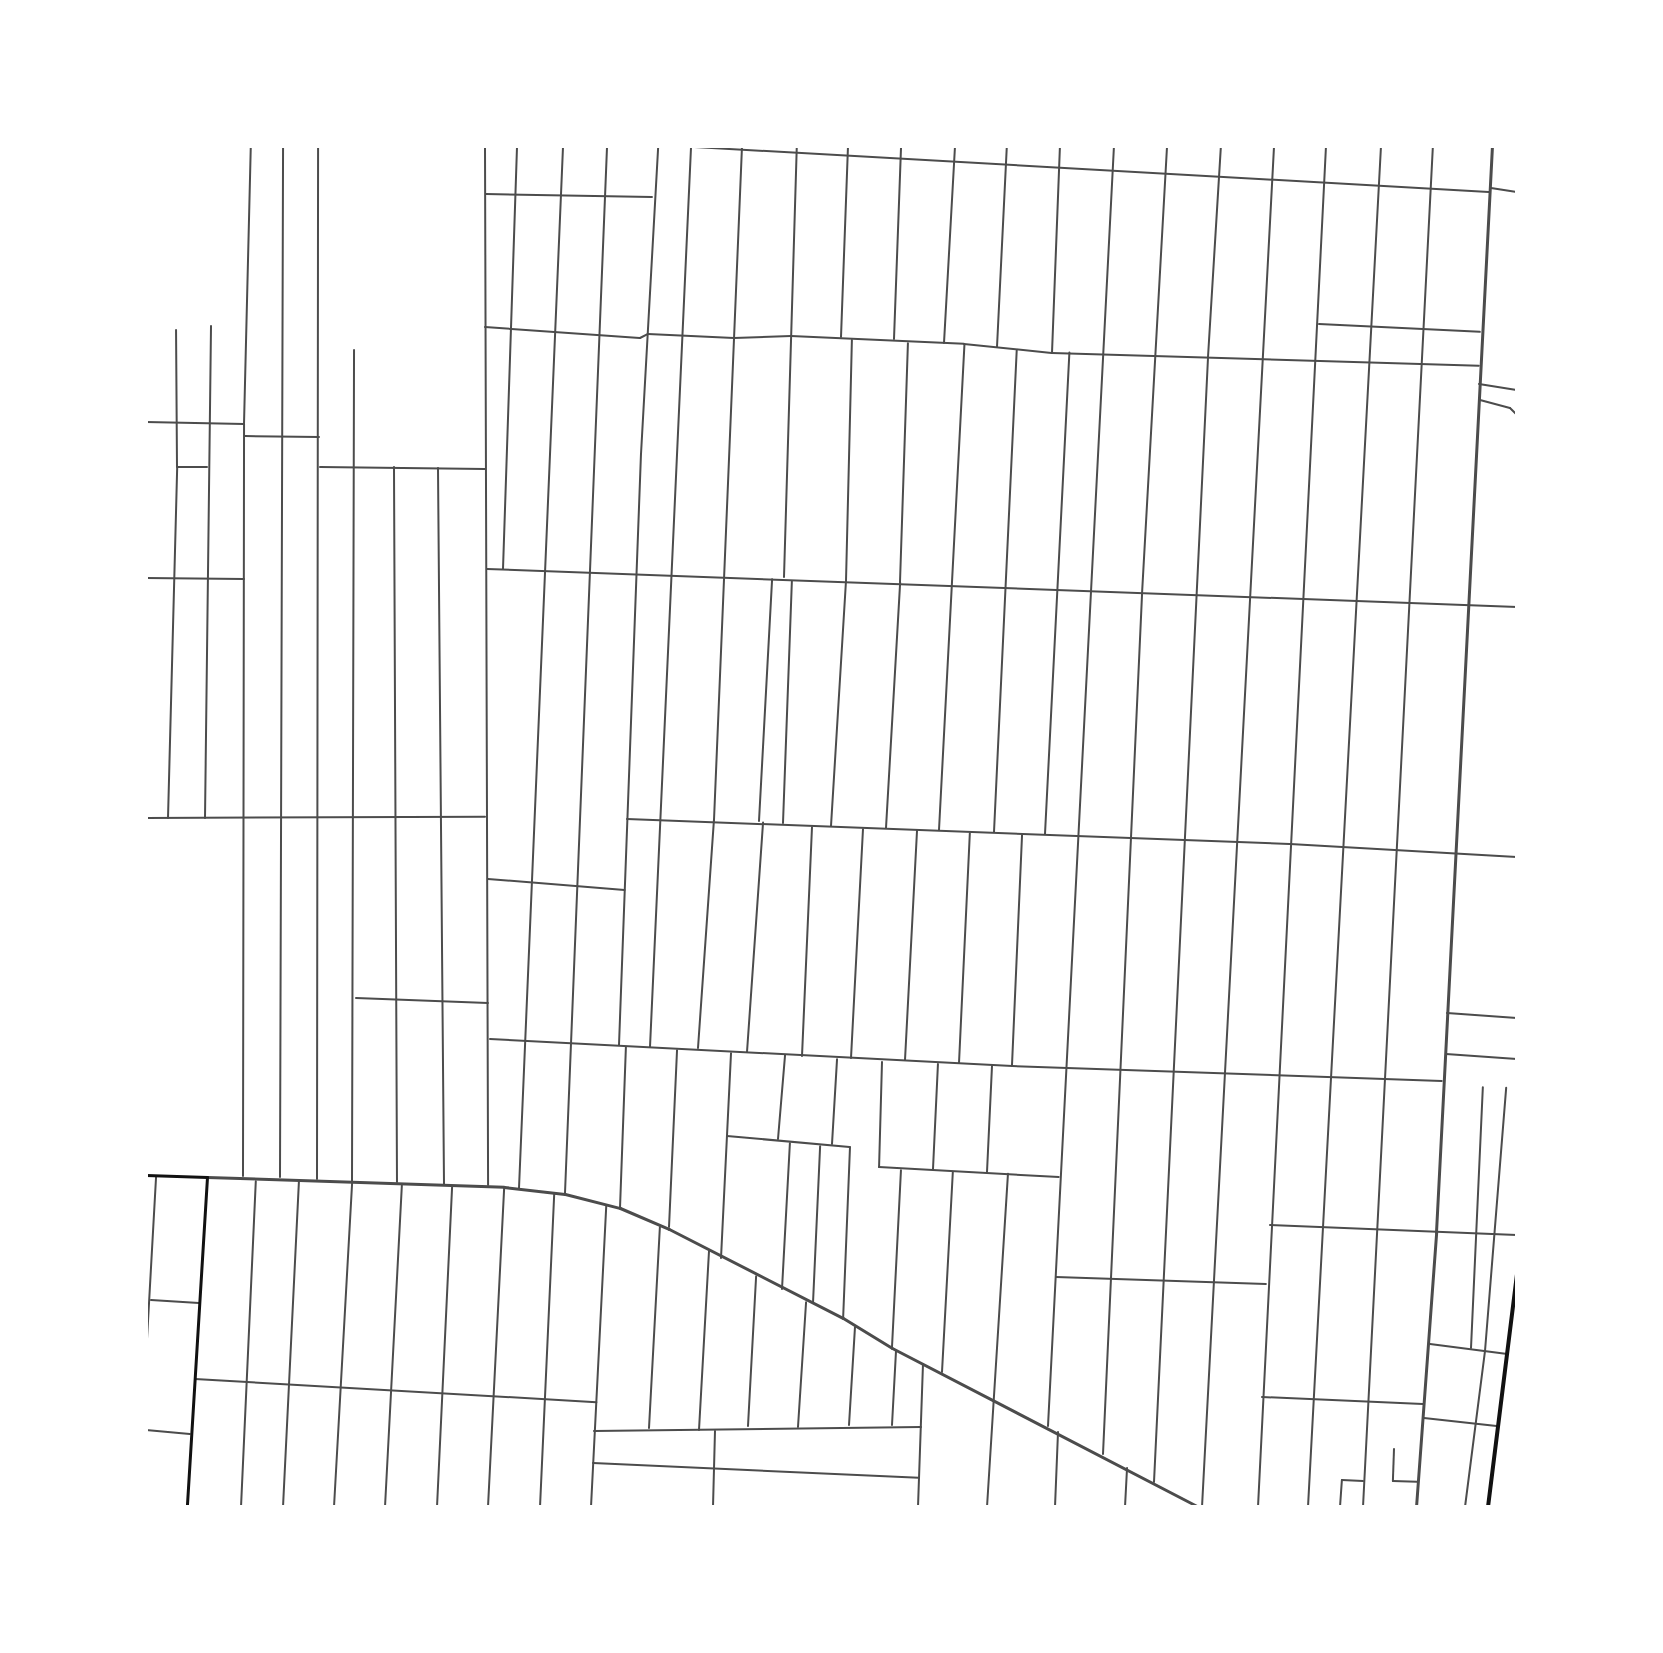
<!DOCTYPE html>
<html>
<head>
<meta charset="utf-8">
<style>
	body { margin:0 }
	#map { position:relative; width:1663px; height:1653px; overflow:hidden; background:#fff; font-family:Montserrat,sans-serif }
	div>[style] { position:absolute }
	.minor>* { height:2px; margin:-1px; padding:0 1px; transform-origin:1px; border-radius:1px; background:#4c4c4c }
	.tertiary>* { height:3px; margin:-1.5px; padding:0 1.5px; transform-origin:1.5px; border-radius:1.5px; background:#4c4c4c }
	.secondary>* { height:3px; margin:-1.5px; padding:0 1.5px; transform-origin:1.5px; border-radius:1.5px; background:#111 }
	.primary>* { height:4px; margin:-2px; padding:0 2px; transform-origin:2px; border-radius:2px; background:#111 }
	span { translate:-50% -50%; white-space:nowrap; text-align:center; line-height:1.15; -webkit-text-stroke:7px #fff; paint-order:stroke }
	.frame { position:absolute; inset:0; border:148px solid #fff; pointer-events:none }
</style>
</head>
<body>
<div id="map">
	<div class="minor">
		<div style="left:485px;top:146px;width:1039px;rotate:89.83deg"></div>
		<div style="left:677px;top:146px;width:813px;rotate:3.24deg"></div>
		<div style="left:1491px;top:188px;width:26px;rotate:9deg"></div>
		<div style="left:486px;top:194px;width:166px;rotate:1deg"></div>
		<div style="left:1319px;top:324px;width:161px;rotate:2.8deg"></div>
		<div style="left:485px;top:327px;width:155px;rotate:4.1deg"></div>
		<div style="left:640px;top:338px;width:9px;rotate:-27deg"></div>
		<div style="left:648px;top:334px;width:86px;rotate:2.7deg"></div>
		<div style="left:734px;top:338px;width:57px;rotate:-2deg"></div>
		<div style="left:791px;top:336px;width:173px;rotate:2.6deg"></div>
		<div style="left:964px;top:344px;width:88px;rotate:5.8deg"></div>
		<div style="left:1052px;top:353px;width:427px;rotate:1.7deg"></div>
		<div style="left:841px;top:337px;width:191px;rotate:-87.9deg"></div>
		<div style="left:894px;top:339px;width:193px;rotate:-87.9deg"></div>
		<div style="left:944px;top:343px;width:197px;rotate:-86.8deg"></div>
		<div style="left:997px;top:347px;width:201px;rotate:-87.2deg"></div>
		<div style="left:1052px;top:353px;width:207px;rotate:-87.8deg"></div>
		<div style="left:1479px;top:384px;width:38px;rotate:9deg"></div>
		<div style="left:1480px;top:400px;width:31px;rotate:15deg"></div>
		<div style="left:1510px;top:408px;width:10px;rotate:45deg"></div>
		<div style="left:146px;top:422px;width:98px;rotate:1.2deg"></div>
		<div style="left:245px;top:436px;width:74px;rotate:0.8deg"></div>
		<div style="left:178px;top:467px;width:29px"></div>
		<div style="left:320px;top:467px;width:165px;rotate:0.7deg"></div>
		<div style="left:394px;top:467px;width:715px;rotate:89.76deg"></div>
		<div style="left:438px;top:468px;width:716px;rotate:89.52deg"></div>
		<div style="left:487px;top:569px;width:1031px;rotate:2.11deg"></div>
		<div style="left:503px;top:569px;width:423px;rotate:-88.1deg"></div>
		<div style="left:784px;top:577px;width:431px;rotate:-88.3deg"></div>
		<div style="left:146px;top:578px;width:98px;rotate:0.6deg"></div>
		<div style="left:146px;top:818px;width:339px;rotate:-0.2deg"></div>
		<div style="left:168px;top:818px;width:351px;rotate:-88.5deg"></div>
		<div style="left:177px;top:467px;width:137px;rotate:-90.4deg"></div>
		<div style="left:205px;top:818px;width:492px;rotate:-89.3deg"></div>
		<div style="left:627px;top:819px;width:663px;rotate:2.16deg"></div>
		<div style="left:1290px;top:844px;width:227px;rotate:3.3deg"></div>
		<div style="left:759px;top:821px;width:242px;rotate:-86.9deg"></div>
		<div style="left:783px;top:823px;width:242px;rotate:-87.9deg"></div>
		<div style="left:831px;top:826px;width:245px;rotate:-86.5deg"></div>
		<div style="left:846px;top:581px;width:241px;rotate:-88.6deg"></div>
		<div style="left:886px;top:828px;width:246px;rotate:-86.7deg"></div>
		<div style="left:900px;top:582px;width:239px;rotate:-88.1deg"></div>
		<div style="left:939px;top:830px;width:486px;rotate:-87deg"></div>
		<div style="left:994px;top:832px;width:482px;rotate:-87.3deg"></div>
		<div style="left:1045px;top:834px;width:482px;rotate:-87.1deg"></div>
		<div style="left:488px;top:879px;width:137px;rotate:4.6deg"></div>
		<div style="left:356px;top:998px;width:132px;rotate:2.2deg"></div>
		<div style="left:1447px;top:1013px;width:70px;rotate:4.1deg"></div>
		<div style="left:490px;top:1039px;width:523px;rotate:2.96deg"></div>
		<div style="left:1012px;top:1066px;width:430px;rotate:2deg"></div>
		<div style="left:619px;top:1045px;width:591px;rotate:-87.87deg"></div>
		<div style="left:641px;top:454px;width:308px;rotate:-86.8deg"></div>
		<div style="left:650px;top:1047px;width:902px;rotate:-87.39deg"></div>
		<div style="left:698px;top:1048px;width:229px;rotate:-86deg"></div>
		<div style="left:714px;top:820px;width:675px;rotate:-87.62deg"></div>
		<div style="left:747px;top:1052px;width:230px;rotate:-86deg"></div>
		<div style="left:1446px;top:1054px;width:71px;rotate:4deg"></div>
		<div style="left:802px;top:1056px;width:229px;rotate:-87.5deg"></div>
		<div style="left:851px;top:1058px;width:229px;rotate:-87deg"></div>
		<div style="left:905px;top:1060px;width:230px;rotate:-87deg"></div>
		<div style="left:882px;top:1062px;width:105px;rotate:91.6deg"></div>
		<div style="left:879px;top:1167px;width:180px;rotate:3.2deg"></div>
		<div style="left:959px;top:1063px;width:230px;rotate:-87.3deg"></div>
		<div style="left:1012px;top:1065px;width:230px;rotate:-87.5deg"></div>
		<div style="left:727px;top:1136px;width:123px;rotate:5.1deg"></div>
		<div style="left:850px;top:1147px;width:171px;rotate:92.3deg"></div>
		<div style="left:778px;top:1139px;width:84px;rotate:-85.2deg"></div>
		<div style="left:832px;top:1144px;width:85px;rotate:-86.6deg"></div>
		<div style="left:933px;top:1169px;width:105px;rotate:-87.3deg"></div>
		<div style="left:987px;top:1172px;width:106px;rotate:-87.3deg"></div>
		<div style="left:243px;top:1176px;width:752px;rotate:-89.92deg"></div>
		<div style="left:244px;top:424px;width:278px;rotate:-88.6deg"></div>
		<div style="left:280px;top:1177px;width:1031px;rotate:-89.83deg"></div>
		<div style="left:317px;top:1179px;width:1033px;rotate:-89.94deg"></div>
		<div style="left:519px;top:1188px;width:1043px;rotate:-87.58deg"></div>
		<div style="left:565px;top:1193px;width:1048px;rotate:-87.7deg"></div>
		<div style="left:620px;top:1208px;width:161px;rotate:-87.9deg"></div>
		<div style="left:1270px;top:1225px;width:247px;rotate:2.3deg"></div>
		<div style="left:669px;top:1227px;width:177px;rotate:-87.4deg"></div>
		<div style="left:721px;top:1258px;width:205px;rotate:-87.2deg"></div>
		<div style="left:1056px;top:1277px;width:210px;rotate:1.9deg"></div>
		<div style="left:782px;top:1289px;width:146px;rotate:-86.9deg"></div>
		<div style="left:151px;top:1300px;width:48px;rotate:3.6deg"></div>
		<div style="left:813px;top:1303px;width:157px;rotate:-87.4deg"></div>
		<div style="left:1430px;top:1344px;width:78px;rotate:7.4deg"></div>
		<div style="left:892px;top:1347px;width:177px;rotate:-87.1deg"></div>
		<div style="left:1471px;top:1348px;width:261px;rotate:-87.4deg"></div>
		<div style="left:146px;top:1357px;width:181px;rotate:-86.8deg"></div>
		<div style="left:942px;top:1372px;width:200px;rotate:-86.9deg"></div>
		<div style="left:195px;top:1379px;width:402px;rotate:3.3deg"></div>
		<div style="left:1262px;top:1397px;width:161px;rotate:2.5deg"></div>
		<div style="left:1424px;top:1418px;width:73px;rotate:6.3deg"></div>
		<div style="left:849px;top:1425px;width:98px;rotate:-86.5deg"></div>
		<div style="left:892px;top:1425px;width:74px;rotate:-86.9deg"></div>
		<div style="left:748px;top:1426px;width:150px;rotate:-86.9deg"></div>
		<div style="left:1048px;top:1426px;width:1282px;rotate:-87.05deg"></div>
		<div style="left:798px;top:1427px;width:125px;rotate:-86.3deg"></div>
		<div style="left:649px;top:1428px;width:201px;rotate:-86.9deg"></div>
		<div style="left:146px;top:1430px;width:44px;rotate:5.2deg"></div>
		<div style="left:699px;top:1430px;width:179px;rotate:-86.8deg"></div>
		<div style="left:594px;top:1431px;width:327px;rotate:-0.7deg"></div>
		<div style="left:1394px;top:1449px;width:32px;rotate:92deg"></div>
		<div style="left:1393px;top:1481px;width:24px;rotate:2deg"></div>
		<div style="left:1103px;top:1454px;width:861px;rotate:-87.4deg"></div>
		<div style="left:1142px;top:594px;width:449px;rotate:-86.8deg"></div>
		<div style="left:593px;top:1463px;width:326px;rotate:2.6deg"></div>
		<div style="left:1154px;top:1482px;width:1126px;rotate:-87.25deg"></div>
		<div style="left:1208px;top:357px;width:211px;rotate:-86.5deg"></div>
		<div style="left:241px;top:1507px;width:326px;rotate:-87.4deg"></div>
		<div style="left:283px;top:1507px;width:327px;rotate:-87.2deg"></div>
		<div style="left:334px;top:1507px;width:326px;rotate:-86.8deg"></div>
		<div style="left:352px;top:1181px;width:831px;rotate:-89.86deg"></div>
		<div style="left:385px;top:1507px;width:322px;rotate:-87deg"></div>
		<div style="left:437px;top:1507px;width:320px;rotate:-87.3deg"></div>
		<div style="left:488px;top:1507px;width:319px;rotate:-87.1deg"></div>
		<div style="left:540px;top:1507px;width:313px;rotate:-87.4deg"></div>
		<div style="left:591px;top:1507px;width:301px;rotate:-87.1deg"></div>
		<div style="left:592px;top:1507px;width:8px"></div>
		<div style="left:713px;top:1507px;width:76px;rotate:-88.5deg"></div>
		<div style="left:918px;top:1507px;width:143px;rotate:-88deg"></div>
		<div style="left:987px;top:1507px;width:334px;rotate:-86.4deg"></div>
		<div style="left:1055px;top:1507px;width:75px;rotate:-87.7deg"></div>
		<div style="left:1125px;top:1507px;width:39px;rotate:-87deg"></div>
		<div style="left:1202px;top:1507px;width:1363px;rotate:-86.97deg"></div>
		<div style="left:1258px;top:1507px;width:1363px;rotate:-87.14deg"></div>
		<div style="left:1308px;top:1507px;width:1363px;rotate:-86.93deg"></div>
		<div style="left:1340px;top:1507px;width:27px;rotate:-86deg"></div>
		<div style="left:1342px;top:1480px;width:21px;rotate:3deg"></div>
		<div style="left:1363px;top:1507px;width:1363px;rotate:-87.06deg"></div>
		<div style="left:1465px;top:1507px;width:157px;rotate:-82.7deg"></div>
		<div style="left:1485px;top:1351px;width:264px;rotate:-85.4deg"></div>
	</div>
	<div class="tertiary">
		<div style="left:207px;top:1177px;width:297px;rotate:1.9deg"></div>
		<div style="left:504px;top:1187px;width:61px;rotate:6.5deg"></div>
		<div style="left:565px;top:1194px;width:57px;rotate:14.3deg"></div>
		<div style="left:620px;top:1208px;width:53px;rotate:23.2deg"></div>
		<div style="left:669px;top:1229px;width:195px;rotate:27.1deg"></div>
		<div style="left:843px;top:1318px;width:57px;rotate:31.5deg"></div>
		<div style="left:892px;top:1348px;width:346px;rotate:27.4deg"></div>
		<div style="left:1416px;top:1507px;width:276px;rotate:-85.8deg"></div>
		<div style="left:1436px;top:1232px;width:1087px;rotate:-87.05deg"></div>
	</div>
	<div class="secondary">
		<div style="left:146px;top:1175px;width:61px;rotate:1.9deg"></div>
		<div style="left:207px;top:1177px;width:331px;rotate:93.5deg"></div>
	</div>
	<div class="primary">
		<div style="left:1488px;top:1507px;width:234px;rotate:-82.9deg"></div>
	</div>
	<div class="frame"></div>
</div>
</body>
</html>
